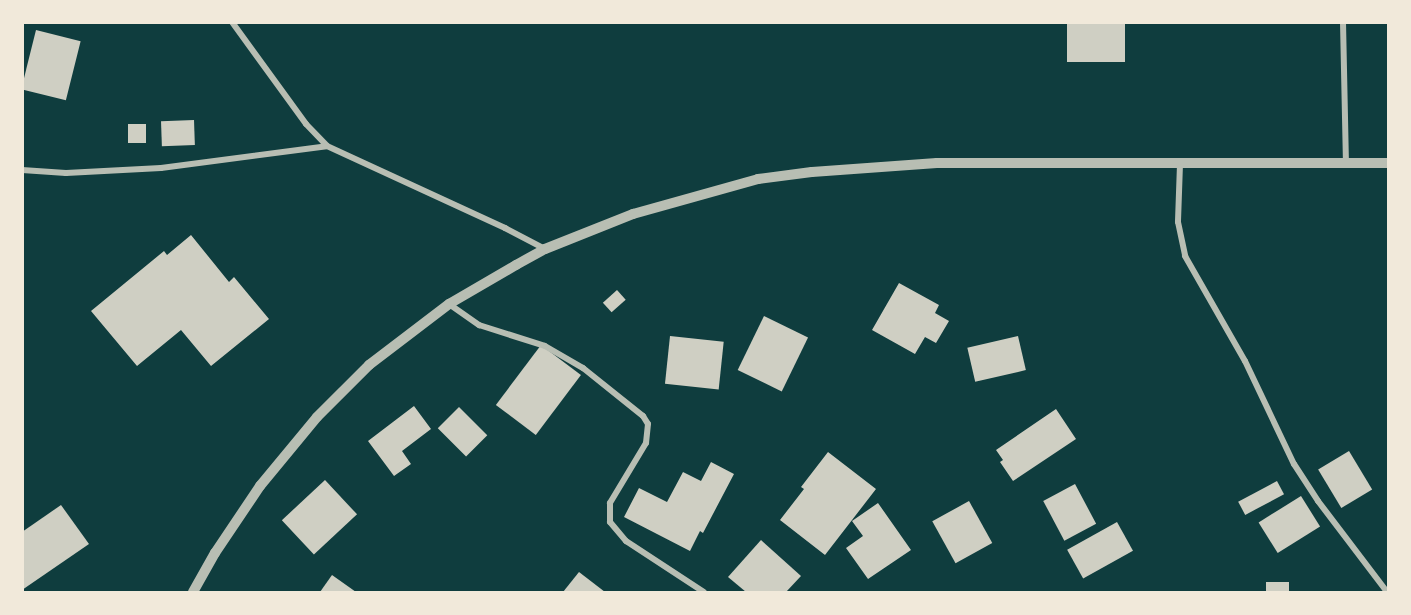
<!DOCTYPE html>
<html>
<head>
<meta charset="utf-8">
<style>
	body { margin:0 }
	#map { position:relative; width:1411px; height:615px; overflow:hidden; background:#0f3d3e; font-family:"Source Sans 3",sans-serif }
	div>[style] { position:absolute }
	.building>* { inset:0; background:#cfcfc3; transform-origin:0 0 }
	.minor>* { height:6px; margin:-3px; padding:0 3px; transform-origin:3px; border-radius:3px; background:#b8beb3 }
	.tertiary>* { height:10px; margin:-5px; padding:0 5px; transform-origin:5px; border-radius:5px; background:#b8beb3 }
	span { translate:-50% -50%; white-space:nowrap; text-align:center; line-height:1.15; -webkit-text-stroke:5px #f1e9da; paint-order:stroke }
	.frame { position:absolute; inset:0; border:24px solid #f1e9da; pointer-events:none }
</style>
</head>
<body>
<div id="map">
	<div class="building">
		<div style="left:1067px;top:22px;width:58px;height:40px"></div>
		<div style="left:36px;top:30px;width:46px;height:61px;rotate:14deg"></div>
		<div style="left:194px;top:120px;width:25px;height:33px;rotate:88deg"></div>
		<div style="left:146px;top:124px;width:19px;height:18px;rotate:90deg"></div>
		<div style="clip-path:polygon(191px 235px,229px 282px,234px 277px,269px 319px,211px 366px,181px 330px,137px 366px,91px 311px,164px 251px,167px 255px)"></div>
		<div style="clip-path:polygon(899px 283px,939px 305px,935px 313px,949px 321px,936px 343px,925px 337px,915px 354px,872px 330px)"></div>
		<div style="left:617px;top:290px;width:13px;height:19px;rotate:48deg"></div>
		<div style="left:764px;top:316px;width:49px;height:60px;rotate:26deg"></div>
		<div style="left:670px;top:336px;width:54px;height:48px;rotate:6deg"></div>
		<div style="left:1018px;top:336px;width:35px;height:52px;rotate:77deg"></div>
		<div style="left:541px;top:345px;width:50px;height:75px;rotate:37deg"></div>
		<div style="clip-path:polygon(414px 406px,431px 429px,402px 451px,411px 464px,394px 476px,368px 441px)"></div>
		<div style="left:459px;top:407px;width:40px;height:30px;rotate:45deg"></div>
		<div style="clip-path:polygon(1056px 409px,1076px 439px,1013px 481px,1000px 462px,1003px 460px,996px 450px)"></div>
		<div style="left:1349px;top:451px;width:45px;height:36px;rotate:59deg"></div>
		<div style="clip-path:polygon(828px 452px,876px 489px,825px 555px,780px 520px,804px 489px,801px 487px)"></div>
		<div style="clip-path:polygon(711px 462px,734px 474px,703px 533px,700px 531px,690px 551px,624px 517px,639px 488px,667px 502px,683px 472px,701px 481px)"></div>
		<div style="left:325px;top:480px;width:47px;height:59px;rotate:47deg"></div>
		<div style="left:1277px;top:481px;width:15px;height:44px;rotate:62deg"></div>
		<div style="left:1075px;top:484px;width:45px;height:36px;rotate:62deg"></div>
		<div style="left:1301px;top:496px;width:36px;height:50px;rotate:58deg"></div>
		<div style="left:969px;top:501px;width:48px;height:42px;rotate:61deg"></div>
		<div style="clip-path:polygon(878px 503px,911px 550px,868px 579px,846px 548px,863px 536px,852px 521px)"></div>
		<div style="clip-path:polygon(61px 505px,89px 544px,22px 590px,22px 532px)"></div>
		<div style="left:1117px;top:522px;width:33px;height:57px;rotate:61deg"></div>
		<div style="clip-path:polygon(761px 540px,801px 576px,786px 592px,746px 592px,728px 577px)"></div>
		<div style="clip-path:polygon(579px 572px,605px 592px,563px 592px)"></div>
		<div style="clip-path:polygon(332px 575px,356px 592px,320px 592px)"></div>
		<div style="left:1289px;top:582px;width:10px;height:23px;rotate:90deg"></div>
	</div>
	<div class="minor">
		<div style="left:232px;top:22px;width:126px;rotate:54deg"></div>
		<div style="left:306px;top:124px;width:30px;rotate:46deg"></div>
		<div style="left:327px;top:146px;width:196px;rotate:24.7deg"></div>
		<div style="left:505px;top:228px;width:45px;rotate:27.7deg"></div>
		<div style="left:1343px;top:22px;width:141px;rotate:88.8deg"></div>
		<div style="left:1180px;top:164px;width:58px;rotate:92deg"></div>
		<div style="left:1178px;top:222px;width:35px;rotate:78deg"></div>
		<div style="left:1185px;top:256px;width:121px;rotate:60.3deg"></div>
		<div style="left:1245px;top:361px;width:114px;rotate:64.6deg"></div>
		<div style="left:1294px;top:464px;width:44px;rotate:57deg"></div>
		<div style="left:1318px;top:501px;width:114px;rotate:52.8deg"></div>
		<div style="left:22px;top:170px;width:44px;rotate:3.9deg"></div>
		<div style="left:66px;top:173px;width:95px;rotate:-3deg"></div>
		<div style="left:161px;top:168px;width:167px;rotate:-7.5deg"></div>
		<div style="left:449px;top:304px;width:37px;rotate:35deg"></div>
		<div style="left:479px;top:325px;width:69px;rotate:17.7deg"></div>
		<div style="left:545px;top:346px;width:44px;rotate:30.1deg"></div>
		<div style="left:583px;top:368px;width:77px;rotate:38.7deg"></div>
		<div style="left:643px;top:416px;width:9px;rotate:58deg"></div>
		<div style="left:648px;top:424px;width:19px;rotate:96deg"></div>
		<div style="left:646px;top:443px;width:70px;rotate:121deg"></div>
		<div style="left:610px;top:503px;width:19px;rotate:90deg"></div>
		<div style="left:610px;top:522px;width:25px;rotate:50deg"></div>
		<div style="left:626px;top:541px;width:93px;rotate:33.2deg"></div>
	</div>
	<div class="tertiary">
		<div style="left:193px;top:592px;width:45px;rotate:-60.6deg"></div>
		<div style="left:215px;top:553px;width:81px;rotate:-56.1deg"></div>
		<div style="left:260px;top:486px;width:89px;rotate:-50.4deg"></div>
		<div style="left:317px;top:417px;width:74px;rotate:-45deg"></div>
		<div style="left:369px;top:365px;width:101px;rotate:-37.3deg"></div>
		<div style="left:449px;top:304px;width:78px;rotate:-30.2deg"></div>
		<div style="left:516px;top:265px;width:33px;rotate:-29deg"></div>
		<div style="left:545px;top:249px;width:95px;rotate:-21.7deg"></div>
		<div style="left:633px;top:214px;width:130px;rotate:-15.6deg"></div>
		<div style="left:758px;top:179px;width:54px;rotate:-7.4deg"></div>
		<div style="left:812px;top:172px;width:125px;rotate:-4.1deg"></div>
		<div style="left:937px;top:163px;width:451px"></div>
	</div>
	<div class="frame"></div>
</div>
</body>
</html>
